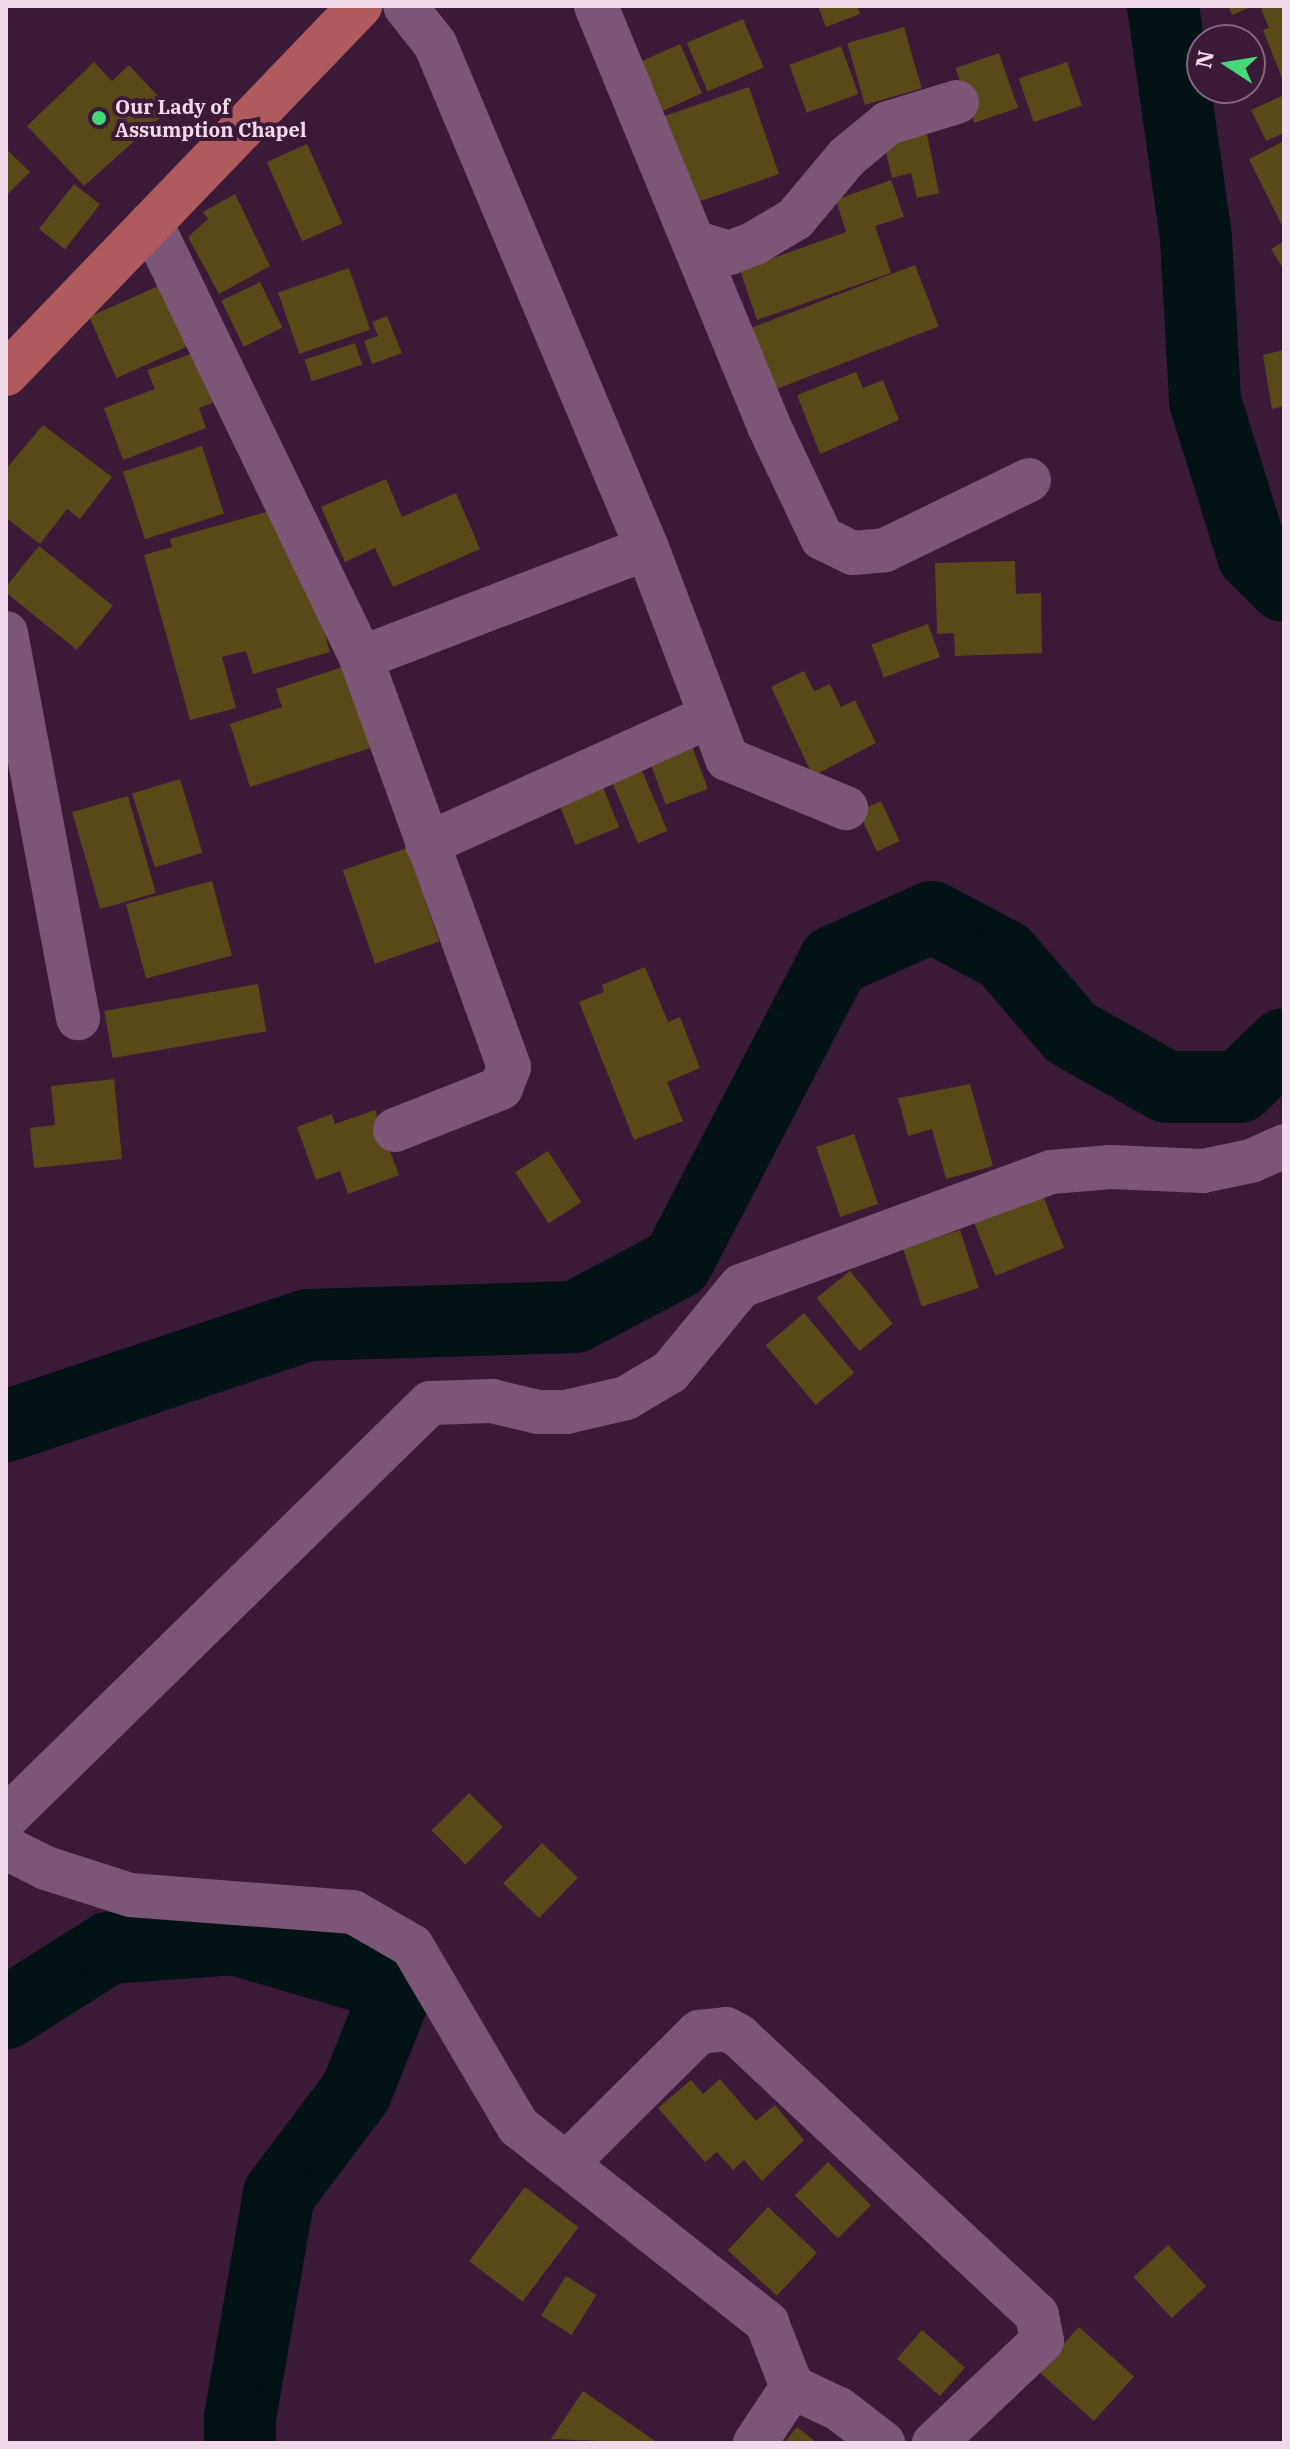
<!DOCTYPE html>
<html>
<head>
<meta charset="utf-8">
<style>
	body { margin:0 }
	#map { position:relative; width:1290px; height:2449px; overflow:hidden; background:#3b1a37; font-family:"IBM Plex Serif",serif }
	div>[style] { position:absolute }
	.river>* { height:72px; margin:-36px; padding:0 36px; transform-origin:36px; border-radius:36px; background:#031215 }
	.building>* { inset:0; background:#584919; transform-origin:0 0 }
	.minor>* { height:44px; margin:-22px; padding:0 22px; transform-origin:22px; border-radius:22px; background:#7b5676 }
	.major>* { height:44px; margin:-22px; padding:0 22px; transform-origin:22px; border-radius:22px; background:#af5b5d }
	.dots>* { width:22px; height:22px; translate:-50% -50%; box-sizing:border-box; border:4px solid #3b1a37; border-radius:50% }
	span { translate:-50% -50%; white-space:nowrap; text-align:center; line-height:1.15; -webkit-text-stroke:8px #3b1a37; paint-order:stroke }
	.poi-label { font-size:20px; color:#efd9eb; font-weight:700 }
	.left { translate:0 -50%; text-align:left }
	.frame { position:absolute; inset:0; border:8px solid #efd9eb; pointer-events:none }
	.north { position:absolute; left:1186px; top:24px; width:80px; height:80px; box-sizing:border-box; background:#3b1a37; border:2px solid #83667f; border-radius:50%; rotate:282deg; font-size:22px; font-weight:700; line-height:32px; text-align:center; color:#efd9eb }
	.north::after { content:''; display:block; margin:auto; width:28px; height:36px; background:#46d779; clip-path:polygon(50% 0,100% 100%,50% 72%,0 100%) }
</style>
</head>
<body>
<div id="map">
	<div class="river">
		<div style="left:1163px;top:6px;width:234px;rotate:81.9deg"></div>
		<div style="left:1196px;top:238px;width:163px;rotate:86.8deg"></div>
		<div style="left:1205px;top:401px;width:161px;rotate:72.7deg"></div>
		<div style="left:1253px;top:555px;width:44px;rotate:45deg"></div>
		<div style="left:6px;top:1426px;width:317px;rotate:-18.5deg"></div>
		<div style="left:307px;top:1325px;width:268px;rotate:-1.7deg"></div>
		<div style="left:575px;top:1317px;width:115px;rotate:-27.9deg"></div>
		<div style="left:677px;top:1263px;width:340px;rotate:-62.5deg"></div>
		<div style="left:834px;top:961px;width:107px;rotate:-24.2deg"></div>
		<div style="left:932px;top:917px;width:83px;rotate:28.1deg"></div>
		<div style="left:1005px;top:956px;width:101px;rotate:49.4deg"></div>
		<div style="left:1071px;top:1033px;width:110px;rotate:29.4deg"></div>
		<div style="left:1167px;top:1087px;width:72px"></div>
		<div style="left:1239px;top:1087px;width:62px;rotate:-43.7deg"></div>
		<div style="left:6px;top:2013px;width:122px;rotate:-32.3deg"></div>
		<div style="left:109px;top:1948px;width:125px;rotate:-4.1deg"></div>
		<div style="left:234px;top:1939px;width:171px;rotate:16.3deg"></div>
		<div style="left:398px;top:1987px;width:113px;rotate:111.8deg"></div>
		<div style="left:356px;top:2092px;width:128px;rotate:127deg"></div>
		<div style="left:279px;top:2194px;width:226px;rotate:99.9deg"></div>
		<div style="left:240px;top:2417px;width:26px;rotate:90deg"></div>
	</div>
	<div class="building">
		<div style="clip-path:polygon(818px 6px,857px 6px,860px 14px,826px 27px)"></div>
		<div style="clip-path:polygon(1228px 6px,1253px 6px,1232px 15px)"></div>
		<div style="clip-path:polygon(1268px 6px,1284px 6px,1284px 83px,1263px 30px,1269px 28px,1261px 9px)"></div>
		<div style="left:743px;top:19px;width:53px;height:61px;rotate:67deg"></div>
		<div style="left:904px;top:27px;width:64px;height:59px;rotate:74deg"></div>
		<div style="left:680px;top:44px;width:54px;height:46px;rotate:66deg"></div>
		<div style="left:841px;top:46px;width:51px;height:55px;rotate:70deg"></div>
		<div style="left:999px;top:53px;width:58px;height:46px;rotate:71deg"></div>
		<div style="clip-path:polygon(94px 62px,112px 81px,129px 65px,170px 109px,84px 186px,27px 126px)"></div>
		<div style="left:1067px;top:62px;width:46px;height:51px;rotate:71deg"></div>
		<div style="left:749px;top:87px;width:92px;height:93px;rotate:71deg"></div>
		<div style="clip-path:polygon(1284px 95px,1284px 133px,1266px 141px,1251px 110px)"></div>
		<div style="clip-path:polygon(926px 129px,939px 193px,917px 198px,911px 173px,892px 178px,883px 140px)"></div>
		<div style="clip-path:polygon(1284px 141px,1284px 229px,1249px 159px)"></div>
		<div style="left:307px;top:144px;width:87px;height:44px;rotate:66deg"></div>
		<div style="clip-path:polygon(6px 149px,30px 172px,6px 196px)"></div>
		<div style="clip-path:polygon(891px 180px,904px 217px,875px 226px,891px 273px,757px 320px,740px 270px,846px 232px,836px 200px)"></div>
		<div style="left:74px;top:184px;width:33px;height:57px;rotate:38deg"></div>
		<div style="clip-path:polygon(235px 194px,270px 266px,219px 294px,188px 237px,208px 219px,203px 212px)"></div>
		<div style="clip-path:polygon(1284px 241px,1284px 270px,1271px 249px)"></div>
		<div style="left:915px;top:265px;width:66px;height:178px;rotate:69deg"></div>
		<div style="left:349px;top:268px;width:65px;height:75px;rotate:71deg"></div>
		<div style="left:260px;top:282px;width:51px;height:43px;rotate:64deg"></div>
		<div style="left:165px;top:283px;width:67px;height:83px;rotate:66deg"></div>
		<div style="clip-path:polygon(387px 316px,402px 353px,372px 364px,364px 341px,378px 336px,372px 322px)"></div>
		<div style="left:355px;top:343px;width:23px;height:53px;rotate:72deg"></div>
		<div style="clip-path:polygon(1284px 350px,1284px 406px,1272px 409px,1263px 355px)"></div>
		<div style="clip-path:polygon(196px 352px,215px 402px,199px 408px,206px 428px,123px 460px,104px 408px,155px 389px,147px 370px)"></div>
		<div style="clip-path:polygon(856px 372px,863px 388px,883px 380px,899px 420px,820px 454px,797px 395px)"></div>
		<div style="clip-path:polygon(43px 425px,112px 477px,80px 519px,67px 509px,40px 544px,6px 518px,6px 469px)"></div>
		<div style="left:202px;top:446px;width:71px;height:83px;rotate:72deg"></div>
		<div style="clip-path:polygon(386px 479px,402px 517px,456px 493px,480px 549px,393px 587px,375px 548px,345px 562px,321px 507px)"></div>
		<div style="clip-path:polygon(284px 507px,298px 537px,330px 652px,253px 674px,246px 651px,222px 657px,236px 708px,190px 720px,144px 555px,172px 547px,170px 539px)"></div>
		<div style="left:39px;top:546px;width:95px;height:57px;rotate:39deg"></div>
		<div style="clip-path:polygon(1015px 561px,1016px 594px,1041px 593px,1042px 653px,955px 656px,954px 633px,937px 634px,935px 563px)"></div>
		<div style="left:928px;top:624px;width:35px;height:60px;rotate:70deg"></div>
		<div style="clip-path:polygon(345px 666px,373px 747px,250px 787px,230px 724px,282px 707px,276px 689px)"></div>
		<div style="clip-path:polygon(804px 671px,814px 691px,830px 684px,841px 707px,855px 700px,876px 743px,813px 776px,771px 687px)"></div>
		<div style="left:691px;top:743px;width:49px;height:45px;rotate:70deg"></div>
		<div style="left:637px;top:759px;width:78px;height:32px;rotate:67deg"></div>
		<div style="left:180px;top:779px;width:77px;height:50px;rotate:73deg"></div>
		<div style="left:600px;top:780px;width:51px;height:47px;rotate:68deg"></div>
		<div style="left:128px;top:796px;width:101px;height:58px;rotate:74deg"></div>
		<div style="left:881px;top:801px;width:44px;height:25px;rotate:65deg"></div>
		<div style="left:407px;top:848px;width:99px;height:68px;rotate:71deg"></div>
		<div style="left:212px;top:881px;width:77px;height:89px;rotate:75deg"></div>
		<div style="clip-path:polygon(645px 967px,668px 1022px,680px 1017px,700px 1068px,667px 1082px,683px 1121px,634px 1140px,579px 1002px,604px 992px,602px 985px)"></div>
		<div style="left:258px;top:984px;width:48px;height:156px;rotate:80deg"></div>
		<div style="clip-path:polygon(114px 1079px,122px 1159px,34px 1168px,30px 1128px,55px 1125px,51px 1086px)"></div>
		<div style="clip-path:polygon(970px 1084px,993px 1166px,946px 1179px,932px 1129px,908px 1136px,898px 1098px)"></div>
		<div style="clip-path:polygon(375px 1110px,399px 1175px,348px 1194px,340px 1171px,316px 1180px,297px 1127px,332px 1114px,335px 1124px)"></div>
		<div style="left:854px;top:1134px;width:74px;height:40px;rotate:71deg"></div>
		<div style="left:548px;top:1151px;width:61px;height:39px;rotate:57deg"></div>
		<div style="left:1039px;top:1186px;width:67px;height:74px;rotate:68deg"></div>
		<div style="left:960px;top:1230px;width:61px;height:60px;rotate:72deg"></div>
		<div style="left:850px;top:1271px;width:68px;height:43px;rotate:51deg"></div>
		<div style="left:804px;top:1313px;width:78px;height:50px;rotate:50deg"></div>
		<div style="left:469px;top:1793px;width:48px;height:53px;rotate:45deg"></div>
		<div style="left:542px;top:1843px;width:50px;height:56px;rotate:44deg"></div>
		<div style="clip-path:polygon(720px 2079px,756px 2121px,775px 2105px,804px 2140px,762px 2181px,744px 2160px,733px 2170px,717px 2152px,705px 2162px,658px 2108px,691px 2080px,703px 2094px)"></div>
		<div style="left:828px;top:2162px;width:61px;height:47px;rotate:45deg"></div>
		<div style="left:525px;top:2187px;width:67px;height:93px;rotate:37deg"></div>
		<div style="left:768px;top:2207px;width:67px;height:59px;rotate:43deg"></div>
		<div style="left:1168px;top:2245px;width:56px;height:47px;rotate:47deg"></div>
		<div style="left:566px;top:2276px;width:36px;height:47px;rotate:32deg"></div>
		<div style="left:1079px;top:2327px;width:74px;height:60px;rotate:42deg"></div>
		<div style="left:922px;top:2330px;width:57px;height:38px;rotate:41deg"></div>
		<div style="clip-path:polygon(583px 2391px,658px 2443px,551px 2439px)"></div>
		<div style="clip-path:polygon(797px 2427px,817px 2443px,784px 2443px)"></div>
	</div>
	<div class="minor">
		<div style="left:596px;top:6px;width:454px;rotate:67.6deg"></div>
		<div style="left:769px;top:426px;width:124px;rotate:64.7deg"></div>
		<div style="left:822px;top:538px;width:34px;rotate:26deg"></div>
		<div style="left:853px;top:553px;width:32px;rotate:-5deg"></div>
		<div style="left:885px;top:550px;width:160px;rotate:-25.9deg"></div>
		<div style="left:151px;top:223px;width:483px;rotate:64.2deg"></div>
		<div style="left:361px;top:658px;width:435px;rotate:70.1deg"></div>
		<div style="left:509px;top:1067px;width:22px;rotate:111deg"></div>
		<div style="left:501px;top:1088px;width:114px;rotate:158.4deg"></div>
		<div style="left:697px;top:243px;width:34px;rotate:17deg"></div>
		<div style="left:729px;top:253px;width:26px;rotate:-21deg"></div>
		<div style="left:753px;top:244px;width:49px;rotate:-30.8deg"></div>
		<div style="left:795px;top:219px;width:81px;rotate:-50deg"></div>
		<div style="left:847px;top:157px;width:53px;rotate:-39.7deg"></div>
		<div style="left:888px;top:123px;width:72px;rotate:-16.9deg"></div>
		<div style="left:647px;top:548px;width:226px;rotate:69.2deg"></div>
		<div style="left:727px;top:759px;width:129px;rotate:22.4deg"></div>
		<div style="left:6px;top:633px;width:392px;rotate:79.4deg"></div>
		<div style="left:361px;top:658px;width:306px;rotate:-21deg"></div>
		<div style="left:647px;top:548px;width:547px;rotate:-112.81deg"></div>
		<div style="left:435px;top:44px;width:48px;rotate:-128.3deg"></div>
		<div style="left:427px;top:844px;width:311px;rotate:-24.3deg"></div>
		<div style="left:6px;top:1818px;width:593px;rotate:-44.39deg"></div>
		<div style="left:430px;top:1403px;width:62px;rotate:-1.8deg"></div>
		<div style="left:492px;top:1401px;width:47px;rotate:13.4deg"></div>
		<div style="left:538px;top:1412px;width:28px"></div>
		<div style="left:566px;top:1412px;width:62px;rotate:-13.1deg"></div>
		<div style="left:626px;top:1398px;width:51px;rotate:-30.6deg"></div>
		<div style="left:670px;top:1372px;width:112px;rotate:-50.5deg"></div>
		<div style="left:741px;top:1286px;width:330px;rotate:-20.2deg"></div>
		<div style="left:1051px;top:1172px;width:60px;rotate:-4.8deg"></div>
		<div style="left:1111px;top:1167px;width:92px;rotate:2.5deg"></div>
		<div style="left:1203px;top:1171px;width:49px;rotate:-11.8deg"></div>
		<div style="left:1251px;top:1161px;width:36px;rotate:-24deg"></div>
		<div style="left:6px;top:1848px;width:45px;rotate:26.6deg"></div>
		<div style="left:46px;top:1868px;width:88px;rotate:17.8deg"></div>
		<div style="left:130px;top:1895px;width:224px;rotate:4.4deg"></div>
		<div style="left:353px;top:1912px;width:68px;rotate:30deg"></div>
		<div style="left:412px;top:1946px;width:209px;rotate:59.5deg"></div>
		<div style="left:518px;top:2126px;width:318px;rotate:38.3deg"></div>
		<div style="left:767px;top:2323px;width:69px;rotate:68.7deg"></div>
		<div style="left:792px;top:2387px;width:67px;rotate:123.5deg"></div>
		<div style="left:566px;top:2164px;width:187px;rotate:-44.8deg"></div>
		<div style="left:699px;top:2032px;width:27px;rotate:-6deg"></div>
		<div style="left:726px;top:2029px;width:15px;rotate:28deg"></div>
		<div style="left:739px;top:2036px;width:408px;rotate:43.1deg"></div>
		<div style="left:1037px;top:2315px;width:26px;rotate:79deg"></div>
		<div style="left:1042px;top:2341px;width:149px;rotate:136.6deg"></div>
		<div style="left:792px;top:2387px;width:52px;rotate:25.1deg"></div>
		<div style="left:839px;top:2409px;width:56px;rotate:37.7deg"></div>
	</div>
	<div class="major">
		<div style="left:6px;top:374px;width:511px;rotate:-46.11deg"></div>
	</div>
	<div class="dots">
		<div style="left:99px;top:118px;background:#46d779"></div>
	</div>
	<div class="poi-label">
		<span class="left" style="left:115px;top:118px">Our Lady of<br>Assumption Chapel</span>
	</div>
	<div class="frame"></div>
	<div class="north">N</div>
</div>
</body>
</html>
